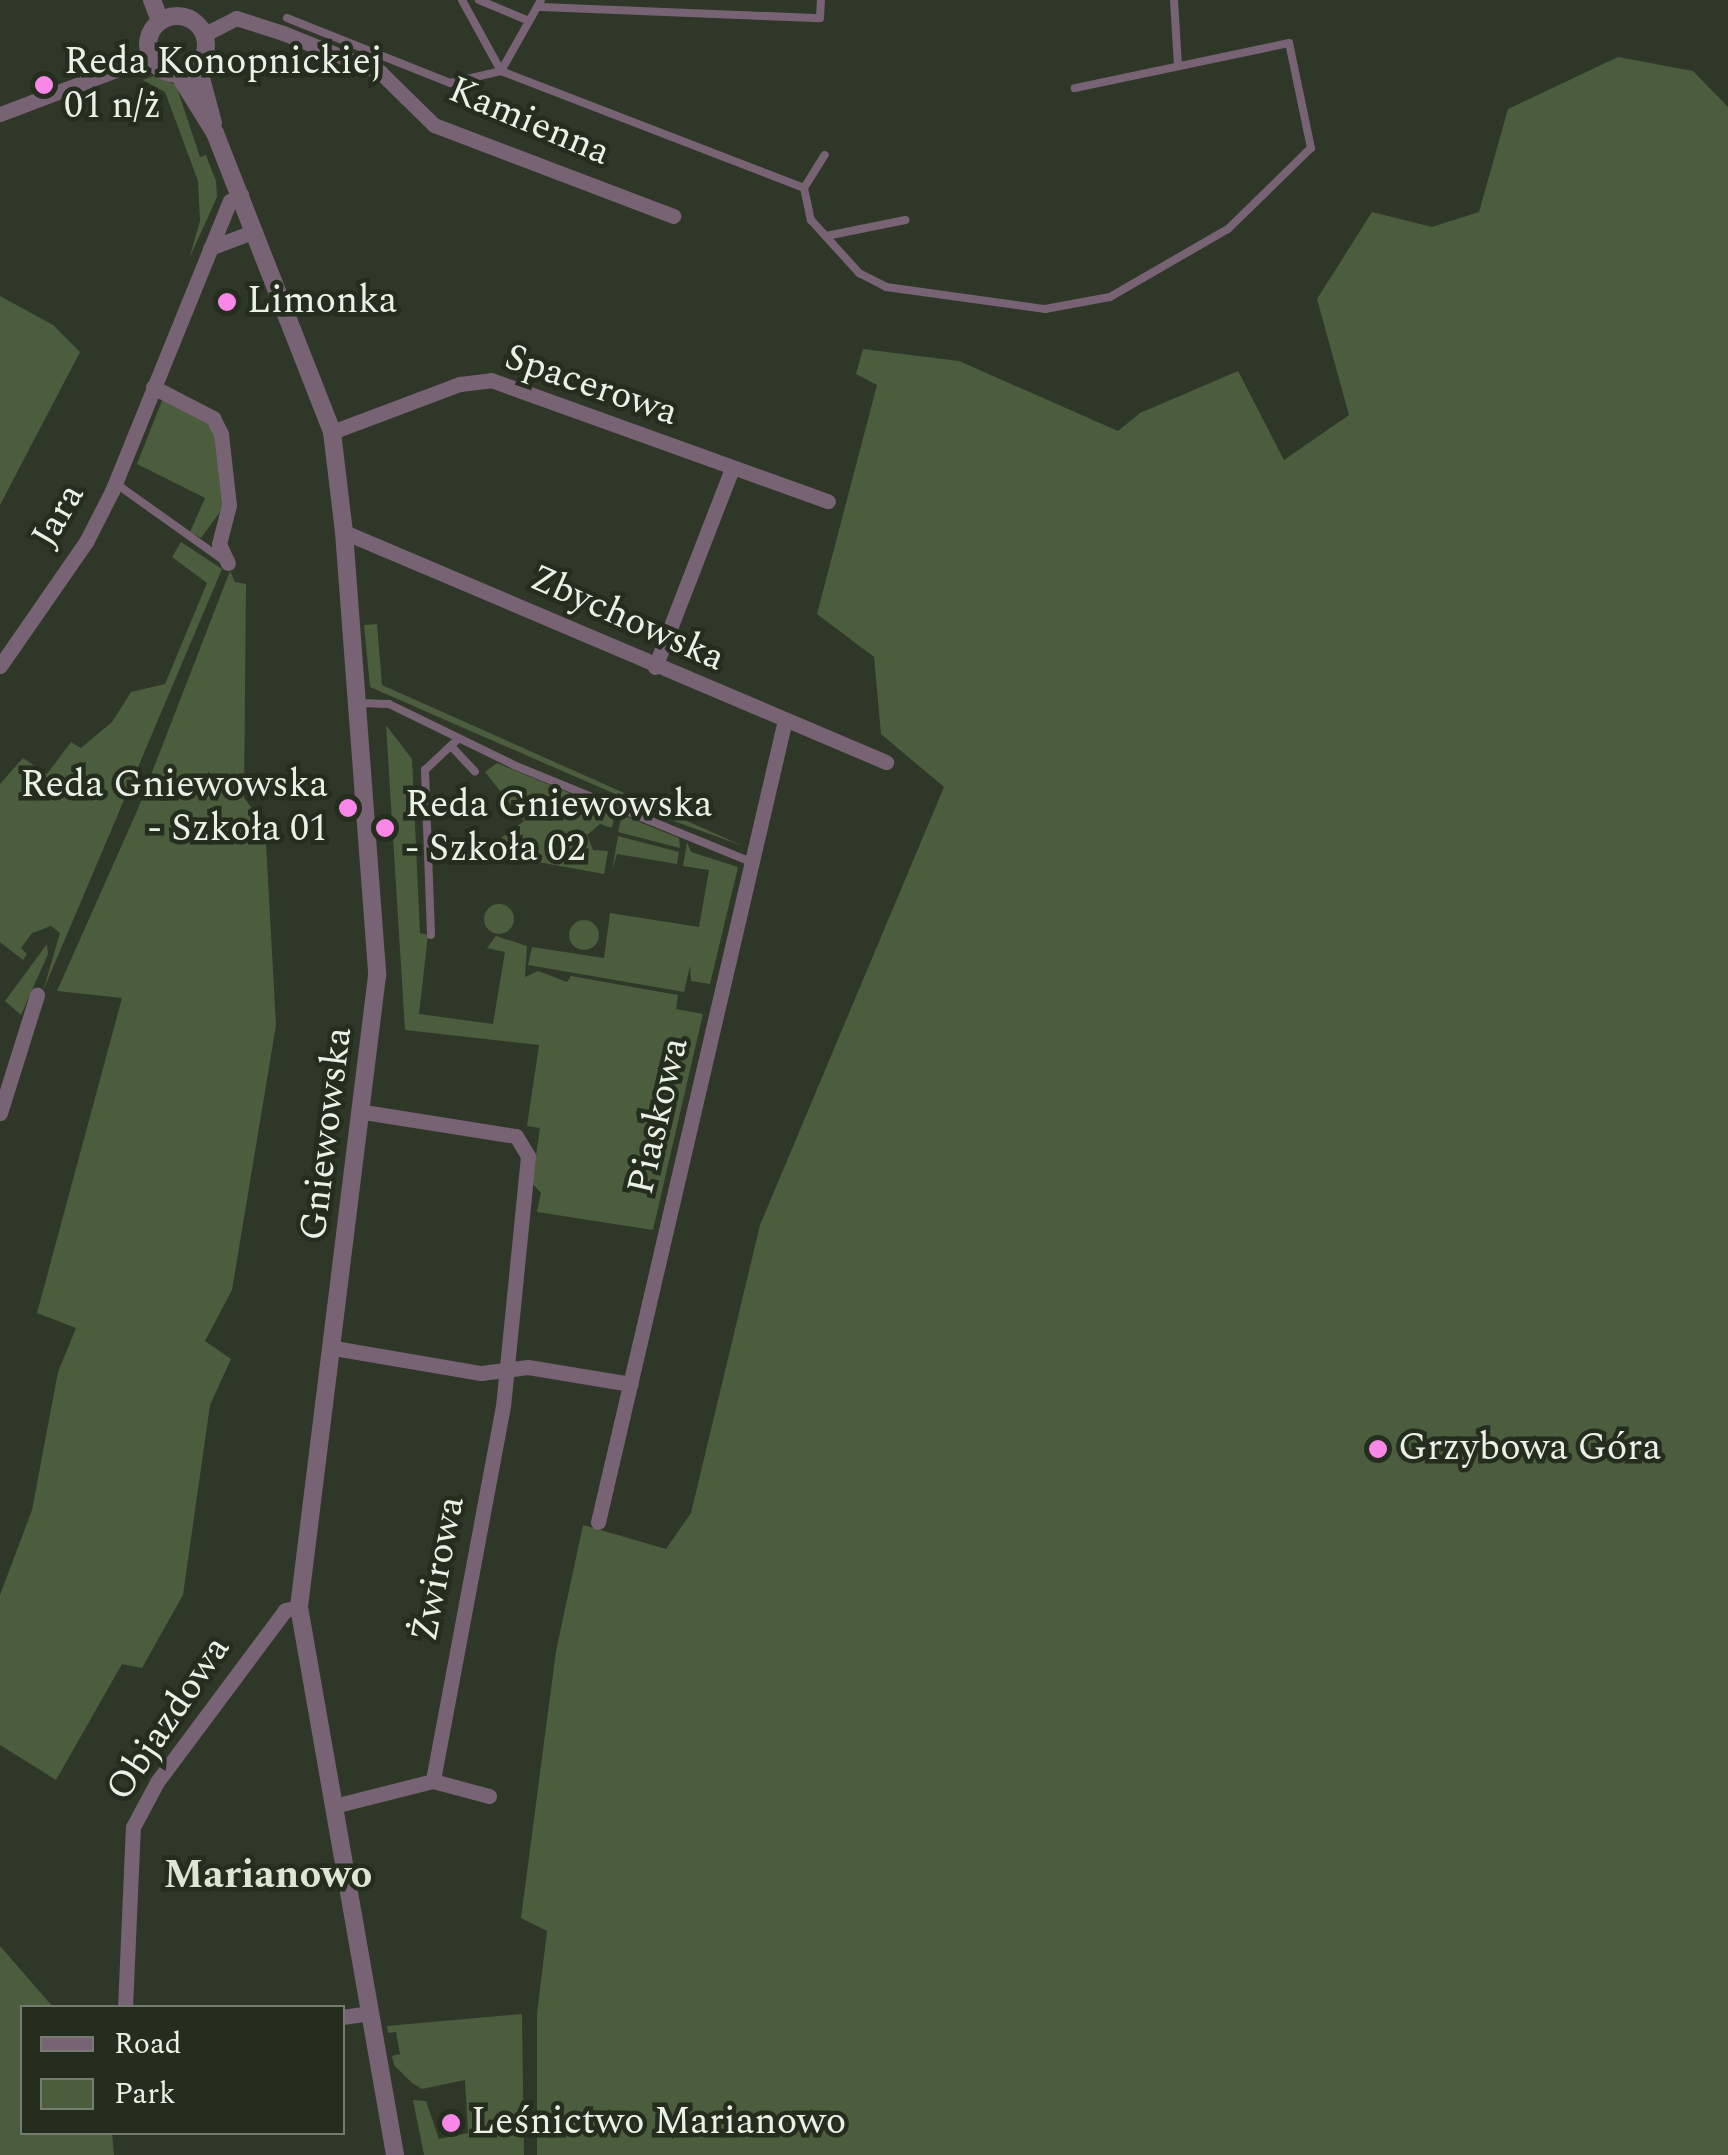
<!DOCTYPE html>
<html>
<head>
<meta charset="utf-8">
<style>
	body { margin:0 }
	#map { position:relative; width:1728px; height:2155px; overflow:hidden; background:#2f3729; font-family:Spectral,serif }
	div>[style] { position:absolute }
	.green>* { inset:0; background:#4b5d3c }
	.round { border-radius:50% }
	.service>* { height:8px; margin:-4px; padding:0 4px; transform-origin:4px; border-radius:4px; background:#776373 }
	.minor>* { height:15px; margin:-7.5px; padding:0 7.5px; transform-origin:7.5px; border-radius:7.5px; background:#776373 }
	.tertiary>* { height:18px; margin:-9px; padding:0 9px; transform-origin:9px; border-radius:9px; background:#776373 }
	.tertiary>.ring { margin:-9px; padding:0; box-sizing:content-box; background:none; border:18px solid #776373; border-radius:50% }
	.dots>* { width:28px; height:28px; translate:-50% -50%; box-sizing:border-box; border:5px solid #252d1f; border-radius:50% }
	span { translate:-50% -50%; white-space:nowrap; text-align:center; line-height:1.15; -webkit-text-stroke:9px #252d1f; paint-order:stroke }
	.poi-label { font-size:38px; color:#ecf1e8 }
	.left { translate:0 -50%; text-align:left }
	.right { translate:-100% -50%; text-align:right }
	.street-label { font-size:38px; color:#ecf1e8 }
	.neighbourhood-label { font-size:40px; color:#dbe6d3; font-weight:700 }
	.legend { position:absolute; left:20px; top:2005px; width:325px; height:130px; box-sizing:border-box; background:#252d1f; border:2px solid #757b6f; margin:0; padding:12px 18px; list-style:none; font-size:30px; color:#ecf1e8 }
	.legend li { display:flex; align-items:center; gap:20px; height:50px }
	.legend b { width:50px; border:2px solid #757b6f }
</style>
</head>
<body>
<div id="map">
	<div class="green">
		<div style="clip-path:polygon(1618px 57px,1693px 71px,1728px 107px,1728px 2155px,537px 2155px,537px 2014px,547px 1931px,521px 1918px,556px 1651px,583px 1525px,666px 1549px,691px 1513px,760px 1225px,944px 787px,881px 734px,874px 657px,817px 614px,877px 385px,856px 374px,863px 349px,959px 361px,1118px 431px,1140px 413px,1238px 371px,1284px 460px,1349px 415px,1317px 299px,1372px 212px,1432px 227px,1479px 212px,1508px 109px)"></div>
		<div style="clip-path:polygon(154px 76px,176px 85px,200px 157px,206px 155px,216px 181px,217px 197px,189px 259px,200px 221px,198px 181px,165px 92px,143px 80px)"></div>
		<div style="clip-path:polygon(0 296px,53px 325px,80px 352px,0 505px)"></div>
		<div style="clip-path:polygon(163px 398px,202px 416px,214px 432px,222px 509px,201px 538px,190px 532px,205px 498px,137px 464px)"></div>
		<div style="clip-path:polygon(181px 542px,222px 569px,43px 991px,60px 933px,51px 926px,32px 933px,21px 948px,27px 954px,23px 960px,0 942px,0 784px,23px 758px,47px 774px,71px 742px,81px 748px,112px 722px,131px 692px,165px 684px,207px 583px,172px 557px)"></div>
		<div style="clip-path:polygon(230px 571px,235px 582px,246px 584px,244px 798px,265px 825px,276px 1025px,232px 1290px,205px 1341px,231px 1359px,210px 1405px,183px 1595px,142px 1668px,122px 1664px,56px 1780px,0 1745px,0 1595px,32px 1510px,58px 1372px,76px 1328px,37px 1313px,122px 998px,57px 991px,137px 811px)"></div>
		<div style="clip-path:polygon(377px 624px,382px 685px,743px 846px,621px 802px,615px 794px,370px 687px,364px 625px)"></div>
		<div style="clip-path:polygon(386px 725px,412px 759px,420px 933px,428px 935px,419px 1014px,493px 1024px,505px 952px,487px 948px,496px 936px,527px 946px,525px 977px,538px 971px,567px 982px,571px 976px,678px 995px,676px 1009px,703px 1014px,653px 1230px,537px 1212px,541px 1193px,532px 1183px,540px 1128px,527px 1126px,539px 1045px,405px 1030px)"></div>
		<div style="clip-path:polygon(497px 763px,615px 812px,612px 828px,600px 824px,587px 835px,593px 850px,608px 851px,604px 874px,495px 854px,497px 841px,524px 821px,485px 772px)"></div>
		<div style="clip-path:polygon(622px 815px,679px 838px,680px 848px,618px 832px)"></div>
		<div style="clip-path:polygon(618px 836px,679px 852px,677px 864px,617px 854px,612px 871px)"></div>
		<div style="clip-path:polygon(687px 842px,691px 852px,738px 867px,710px 984px,691px 981px,690px 966px,684px 992px,528px 965px,532px 947px,604px 958px,610px 913px,699px 927px,709px 870px,683px 866px)"></div>
		<div class="round" style="left:484px;top:904px;width:30px;height:30px"></div>
		<div class="round" style="left:569px;top:920px;width:30px;height:30px"></div>
		<div style="clip-path:polygon(47px 944px,48px 954px,21px 1015px,5px 1001px)"></div>
		<div style="clip-path:polygon(0 1946px,53px 2007px,22px 2008px,22px 2132px,112px 2133px,114px 2155px,0 2155px)"></div>
		<div style="clip-path:polygon(522px 2014px,524px 2155px,424px 2155px,413px 2100px,426px 2101px,439px 2139px,468px 2133px,465px 2080px,422px 2089px,412px 2083px,394px 2065px,392px 2056px,400px 2054px,396px 2032px,388px 2033px,387px 2026px)"></div>
	</div>
	<div class="service">
		<div style="left:462px;top:0;width:81px;rotate:61.2deg"></div>
		<div style="left:479px;top:0;width:54px;rotate:22.8deg"></div>
		<div style="left:1174px;top:0;width:66px;rotate:86.5deg"></div>
		<div style="left:541px;top:7px;width:279px;rotate:2.3deg"></div>
		<div style="left:820px;top:18px;width:18px;rotate:-87deg"></div>
		<div style="left:287px;top:18px;width:175px;rotate:21.7deg"></div>
		<div style="left:450px;top:83px;width:52px;rotate:-13.2deg"></div>
		<div style="left:501px;top:71px;width:325px;rotate:21.1deg"></div>
		<div style="left:804px;top:188px;width:39px;rotate:-58deg"></div>
		<div style="left:501px;top:71px;width:81px;rotate:-60.6deg"></div>
		<div style="left:804px;top:188px;width:33px;rotate:78deg"></div>
		<div style="left:811px;top:220px;width:72px;rotate:47.8deg"></div>
		<div style="left:859px;top:273px;width:30px;rotate:27deg"></div>
		<div style="left:886px;top:287px;width:161px;rotate:7.9deg"></div>
		<div style="left:1045px;top:309px;width:66px;rotate:-10.5deg"></div>
		<div style="left:1110px;top:297px;width:136px;rotate:-30deg"></div>
		<div style="left:1228px;top:229px;width:116px;rotate:-44.3deg"></div>
		<div style="left:1311px;top:148px;width:107px;rotate:-101.8deg"></div>
		<div style="left:1289px;top:43px;width:219px;rotate:168.1deg"></div>
		<div style="left:826px;top:236px;width:81px;rotate:-11.4deg"></div>
		<div style="left:115px;top:483px;width:131px;rotate:35.4deg"></div>
		<div style="left:359px;top:703px;width:30px;rotate:2deg"></div>
		<div style="left:389px;top:704px;width:141px;rotate:26deg"></div>
		<div style="left:516px;top:766px;width:254px;rotate:22.2deg"></div>
		<div style="left:451px;top:746px;width:35px;rotate:47deg"></div>
		<div style="left:431px;top:935px;width:165px;rotate:-92.1deg"></div>
		<div style="left:425px;top:770px;width:45px;rotate:-43.2deg"></div>
	</div>
	<div class="minor">
		<div style="left:205px;top:34px;width:35px;rotate:-27deg"></div>
		<div style="left:236px;top:18px;width:49px;rotate:17.7deg"></div>
		<div style="left:283px;top:33px;width:105px;rotate:21.9deg"></div>
		<div style="left:380px;top:72px;width:76px;rotate:44.5deg"></div>
		<div style="left:434px;top:125px;width:256px;rotate:20.8deg"></div>
		<div style="left:0;top:114px;width:160px;rotate:-20.8deg"></div>
		<div style="left:210px;top:248px;width:48px;rotate:-20.7deg"></div>
		<div style="left:153px;top:387px;width:68px;rotate:27.3deg"></div>
		<div style="left:213px;top:418px;width:18px;rotate:63deg"></div>
		<div style="left:221px;top:434px;width:71px;rotate:83.6deg"></div>
		<div style="left:229px;top:505px;width:40px;rotate:104.4deg"></div>
		<div style="left:219px;top:544px;width:21px;rotate:65deg"></div>
		<div style="left:332px;top:432px;width:137px;rotate:-20.6deg"></div>
		<div style="left:460px;top:384px;width:31px;rotate:-7deg"></div>
		<div style="left:491px;top:380px;width:358px;rotate:19.8deg"></div>
		<div style="left:344px;top:532px;width:589px;rotate:22.99deg"></div>
		<div style="left:0;top:666px;width:151px;rotate:-55.3deg"></div>
		<div style="left:86px;top:542px;width:57px;rotate:-63deg"></div>
		<div style="left:112px;top:491px;width:313px;rotate:-67.9deg"></div>
		<div style="left:230px;top:201px;width:13px;rotate:-29deg"></div>
		<div style="left:655px;top:667px;width:210px;rotate:-68.8deg"></div>
		<div style="left:364px;top:1112px;width:154px;rotate:9deg"></div>
		<div style="left:516px;top:1136px;width:23px;rotate:59deg"></div>
		<div style="left:528px;top:1156px;width:251px;rotate:95.7deg"></div>
		<div style="left:503px;top:1406px;width:381px;rotate:100.6deg"></div>
		<div style="left:0;top:1113px;width:124px;rotate:-72.6deg"></div>
		<div style="left:334px;top:1348px;width:149px;rotate:9.7deg"></div>
		<div style="left:481px;top:1373px;width:47px;rotate:-7.3deg"></div>
		<div style="left:528px;top:1367px;width:104px;rotate:9.4deg"></div>
		<div style="left:598px;top:1522px;width:819px;rotate:-76.88deg"></div>
		<div style="left:334px;top:1806px;width:102px;rotate:-14.2deg"></div>
		<div style="left:433px;top:1781px;width:58px;rotate:15deg"></div>
		<div style="left:125px;top:2008px;width:181px;rotate:-87.5deg"></div>
		<div style="left:133px;top:1827px;width:51px;rotate:-61.9deg"></div>
		<div style="left:157px;top:1782px;width:214px;rotate:-53.3deg"></div>
		<div style="left:285px;top:1610px;width:14px;rotate:-12deg"></div>
		<div style="left:342px;top:2017px;width:27px;rotate:-8deg"></div>
	</div>
	<div class="tertiary">
		<div style="left:152px;top:0;width:22px;rotate:69deg"></div>
		<div class="ring" style="left:148px;top:16px;width:40px;height:40px"></div>
		<div style="left:198px;top:67px;width:58px;rotate:75deg"></div>
		<div style="left:179px;top:75px;width:68px;rotate:58.2deg"></div>
		<div style="left:215px;top:133px;width:321px;rotate:68.6deg"></div>
		<div style="left:332px;top:432px;width:101px;rotate:83.2deg"></div>
		<div style="left:344px;top:532px;width:445px;rotate:85.7deg"></div>
		<div style="left:377px;top:976px;width:636px;rotate:97.05deg"></div>
		<div style="left:299px;top:1607px;width:556px;rotate:80.06deg"></div>
	</div>
	<div class="dots">
		<div style="left:44px;top:85px;background:#f987e8"></div>
		<div style="left:227px;top:302px;background:#f987e8"></div>
		<div style="left:348px;top:808px;background:#f987e8"></div>
		<div style="left:385px;top:828px;background:#f987e8"></div>
		<div style="left:1378px;top:1449px;background:#f987e8"></div>
		<div style="left:451px;top:2123px;background:#f987e8"></div>
	</div>
	<div class="poi-label">
		<span class="left" style="left:64px;top:85px">Reda Konopnickiej<br>01 n/ż</span>
		<span class="left" style="left:247px;top:302px">Limonka</span>
		<span class="right" style="left:328px;top:808px">Reda Gniewowska<br>- Szkoła 01</span>
		<span class="left" style="left:405px;top:828px">Reda Gniewowska<br>- Szkoła 02</span>
		<span class="left" style="left:1398px;top:1449px">Grzybowa Góra</span>
		<span class="left" style="left:471px;top:2123px">Leśnictwo Marianowo</span>
	</div>
	<div class="street-label">
		<span style="left:529px;top:122px;rotate:23deg">Kamienna</span>
		<span style="left:591px;top:386px;rotate:19deg">Spacerowa</span>
		<span style="left:59px;top:516px;rotate:-60deg">Jara</span>
		<span style="left:627px;top:619px;rotate:24deg">Zbychowska</span>
		<span style="left:659px;top:1116px;rotate:-77deg">Piaskowa</span>
		<span style="left:327px;top:1134px;rotate:-83deg">Gniewowska</span>
		<span style="left:439px;top:1569px;rotate:-79deg">Żwirowa</span>
		<span style="left:169px;top:1719px;rotate:-56deg">Objazdowa</span>
	</div>
	<div class="neighbourhood-label">
		<span style="left:268px;top:1876px">Marianowo</span>
	</div>
	<ul class="legend">
	<li><b style="height:12px;background:#776373"></b>Road</li>
	<li><b style="height:28px;background:#4b5d3c"></b>Park</li>
	</ul>
</div>
</body>
</html>
